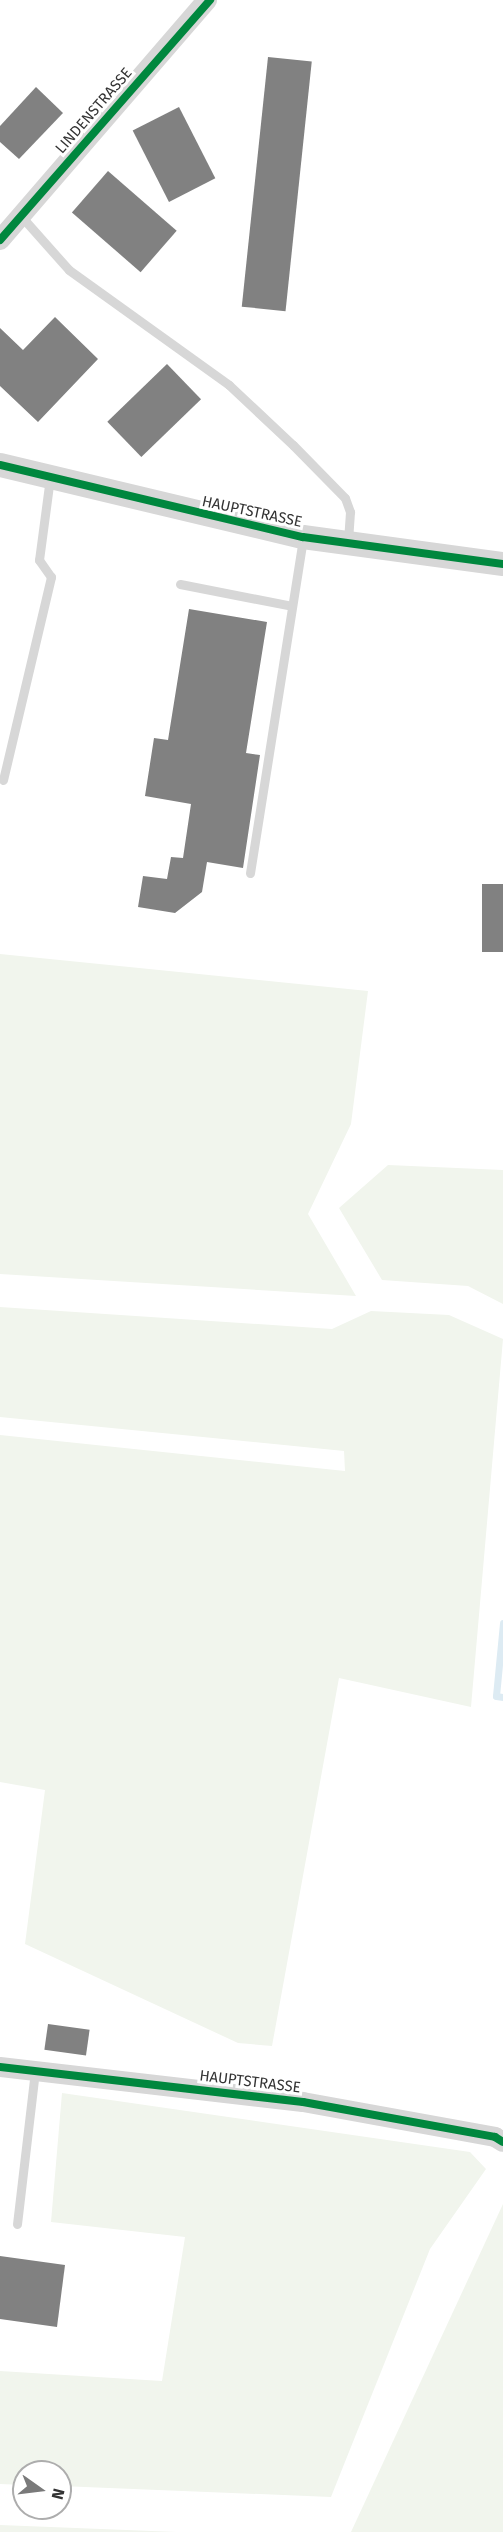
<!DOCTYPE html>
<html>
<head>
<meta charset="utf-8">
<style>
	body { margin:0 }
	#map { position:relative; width:503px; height:2532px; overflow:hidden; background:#fff; font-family:"Fira Sans",sans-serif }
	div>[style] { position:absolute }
	.green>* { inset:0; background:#f1f5ed }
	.stream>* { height:7px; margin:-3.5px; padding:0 3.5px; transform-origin:3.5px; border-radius:3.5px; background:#ddebf3 }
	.building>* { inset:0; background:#818181; transform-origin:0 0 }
	.service>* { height:9px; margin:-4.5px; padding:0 4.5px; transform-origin:4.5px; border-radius:4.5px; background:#d7d7d7 }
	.minor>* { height:20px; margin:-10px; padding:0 10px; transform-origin:10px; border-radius:10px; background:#d7d7d7 }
	.tertiary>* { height:24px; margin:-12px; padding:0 12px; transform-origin:12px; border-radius:12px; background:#d7d7d7 }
	.cycleway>* { height:8px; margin:-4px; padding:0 4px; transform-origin:4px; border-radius:4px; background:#00873e }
	span { translate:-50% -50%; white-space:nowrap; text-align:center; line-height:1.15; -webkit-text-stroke:6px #fff; paint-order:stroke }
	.street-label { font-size:15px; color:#333 }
	.north { position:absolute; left:12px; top:2460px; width:60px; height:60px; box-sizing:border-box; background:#fff; border:2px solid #adadad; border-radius:50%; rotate:104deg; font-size:16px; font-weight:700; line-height:24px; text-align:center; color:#333 }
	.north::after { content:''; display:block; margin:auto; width:21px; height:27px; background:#7a7a7a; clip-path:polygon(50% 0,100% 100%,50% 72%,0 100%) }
</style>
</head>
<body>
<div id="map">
	<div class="green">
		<div style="clip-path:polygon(0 954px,368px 991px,351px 1124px,308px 1214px,356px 1296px,0 1274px)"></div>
		<div style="clip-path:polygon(388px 1165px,503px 1170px,503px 1304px,468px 1286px,382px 1280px,339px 1208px)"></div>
		<div style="clip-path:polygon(0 1307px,332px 1329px,371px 1311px,449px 1315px,503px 1339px,471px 1707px,339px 1678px,272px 2046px,238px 2043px,25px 1944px,45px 1790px,0 1782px,0 1435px,345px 1471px,344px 1451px,0 1417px)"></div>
		<div style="clip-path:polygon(62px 2093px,470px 2152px,486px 2169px,430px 2249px,331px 2497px,60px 2486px,60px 2472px,24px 2472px,24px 2485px,0 2484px,0 2371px,162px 2381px,185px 2237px,51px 2222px)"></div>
		<div style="clip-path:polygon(503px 2204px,503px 2532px,351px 2532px)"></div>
		<div style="clip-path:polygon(0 2525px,177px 2532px,0 2532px)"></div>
	</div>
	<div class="stream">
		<div style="left:503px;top:1623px;width:73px;rotate:95.5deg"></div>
		<div style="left:496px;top:1696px;width:7px;rotate:8deg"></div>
	</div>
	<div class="building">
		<div style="left:268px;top:57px;width:44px;height:251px;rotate:6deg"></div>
		<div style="clip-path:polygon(36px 87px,63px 113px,19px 159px,0 142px,0 126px)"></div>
		<div style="left:179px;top:107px;width:80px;height:52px;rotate:63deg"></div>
		<div style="left:108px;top:171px;width:91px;height:55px;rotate:41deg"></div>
		<div style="clip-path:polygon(55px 317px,98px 359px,38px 422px,0 386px,0 328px,23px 350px)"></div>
		<div style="left:167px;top:364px;width:49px;height:83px;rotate:46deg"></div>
		<div style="clip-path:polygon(189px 609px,267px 622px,246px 753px,260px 755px,243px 868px,207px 862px,202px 892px,175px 913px,138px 907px,143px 876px,167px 879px,171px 857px,183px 858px,191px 804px,145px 796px,154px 738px,168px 740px)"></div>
		<div style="left:482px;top:884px;width:21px;height:68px"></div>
		<div style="left:48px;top:2024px;width:42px;height:26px;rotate:8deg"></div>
		<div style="clip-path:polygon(0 2256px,65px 2265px,57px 2327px,0 2319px)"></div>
	</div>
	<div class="service">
		<div style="left:21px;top:216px;width:72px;rotate:48.4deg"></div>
		<div style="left:69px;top:270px;width:197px;rotate:35.7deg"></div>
		<div style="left:229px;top:385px;width:88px;rotate:43.2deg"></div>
		<div style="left:293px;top:445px;width:74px;rotate:45.5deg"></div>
		<div style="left:345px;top:498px;width:15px;rotate:70deg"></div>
		<div style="left:350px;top:512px;width:29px;rotate:94deg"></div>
		<div style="left:180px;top:584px;width:114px;rotate:11.1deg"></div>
		<div style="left:3px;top:780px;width:209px;rotate:-76.7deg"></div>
		<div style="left:51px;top:577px;width:21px;rotate:-125deg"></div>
		<div style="left:39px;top:560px;width:83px;rotate:-82.4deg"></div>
		<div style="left:250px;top:873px;width:340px;rotate:-81deg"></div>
		<div style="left:17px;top:2224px;width:154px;rotate:-83.3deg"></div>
	</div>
	<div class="minor">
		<div style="left:0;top:240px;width:317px;rotate:-49.2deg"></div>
		<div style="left:0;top:2067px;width:305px;rotate:6.6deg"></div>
		<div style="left:303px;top:2102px;width:195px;rotate:10.3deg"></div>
		<div style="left:495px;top:2137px;width:9px;rotate:32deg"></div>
	</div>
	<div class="tertiary">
		<div style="left:0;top:465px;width:311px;rotate:13.4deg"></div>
		<div style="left:303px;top:537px;width:202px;rotate:7.7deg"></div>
	</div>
	<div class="cycleway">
		<div style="left:0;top:240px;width:319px;rotate:-48.8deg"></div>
		<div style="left:0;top:465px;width:311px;rotate:13.4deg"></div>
		<div style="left:303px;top:537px;width:202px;rotate:7.7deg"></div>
		<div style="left:0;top:2067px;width:305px;rotate:6.6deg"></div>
		<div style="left:303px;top:2102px;width:195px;rotate:10.3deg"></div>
		<div style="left:495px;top:2137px;width:9px;rotate:32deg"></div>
	</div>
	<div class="street-label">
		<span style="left:94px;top:111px;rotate:-49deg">LINDENSTRASSE</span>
		<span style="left:252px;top:512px;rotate:12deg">HAUPTSTRASSE</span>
		<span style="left:250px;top:2082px;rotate:7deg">HAUPTSTRASSE</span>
	</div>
	<div class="north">N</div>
</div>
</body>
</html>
